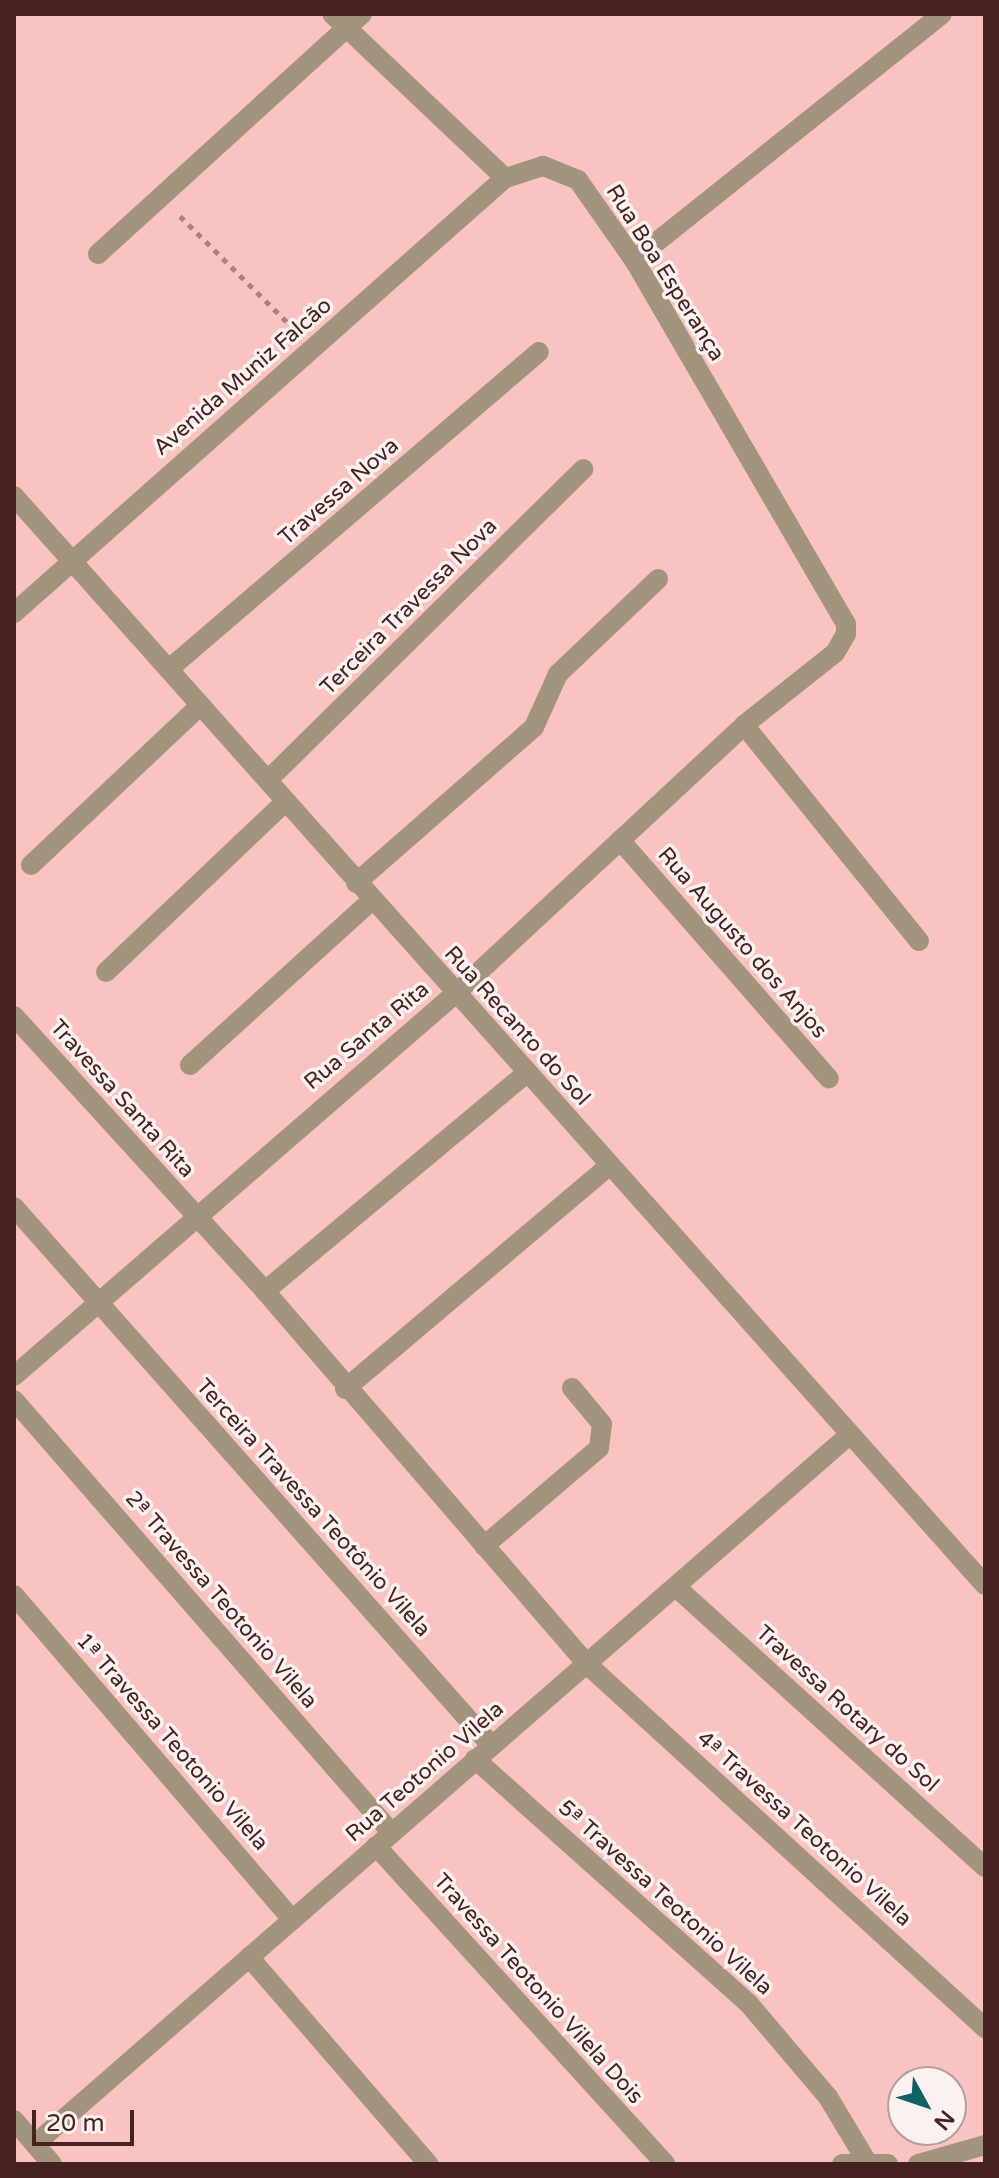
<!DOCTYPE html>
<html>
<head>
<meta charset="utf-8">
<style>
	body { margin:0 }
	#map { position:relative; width:999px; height:2178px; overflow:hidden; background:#fac3c1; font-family:"Varela Round",sans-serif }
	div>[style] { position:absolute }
	.path>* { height:5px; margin-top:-2.5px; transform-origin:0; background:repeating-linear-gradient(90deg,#af8180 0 6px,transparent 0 12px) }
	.minor>* { height:20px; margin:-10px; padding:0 10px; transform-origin:10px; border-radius:10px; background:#a3947d }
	span { translate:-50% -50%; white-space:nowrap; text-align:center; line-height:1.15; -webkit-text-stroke:7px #fbf1f0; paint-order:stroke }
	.street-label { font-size:22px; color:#452323 }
	.frame { position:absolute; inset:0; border:16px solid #452323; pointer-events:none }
	.north { position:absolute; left:887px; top:2066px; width:80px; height:80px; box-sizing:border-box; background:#fbf1f0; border:2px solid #b29f9e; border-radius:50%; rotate:130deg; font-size:22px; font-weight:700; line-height:32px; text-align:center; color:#452323 }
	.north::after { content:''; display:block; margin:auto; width:28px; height:36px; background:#116266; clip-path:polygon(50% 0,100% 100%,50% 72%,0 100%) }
	.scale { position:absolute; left:32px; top:2110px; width:102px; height:36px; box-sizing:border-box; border:4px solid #452323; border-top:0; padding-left:10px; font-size:24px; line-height:28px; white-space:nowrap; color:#452323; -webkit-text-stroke:6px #fbf1f0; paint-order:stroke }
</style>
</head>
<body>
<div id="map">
	<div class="path">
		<div style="left:180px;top:216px;width:162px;rotate:44.7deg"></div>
	</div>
	<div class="minor">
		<div style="left:98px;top:254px;width:357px;rotate:-42.3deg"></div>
		<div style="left:634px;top:260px;width:394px;rotate:-38.6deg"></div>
		<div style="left:14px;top:496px;width:1459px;rotate:48.28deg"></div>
		<div style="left:14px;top:613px;width:656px;rotate:-41.54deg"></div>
		<div style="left:169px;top:669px;width:487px;rotate:-40.6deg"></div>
		<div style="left:744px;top:725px;width:278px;rotate:51deg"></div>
		<div style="left:268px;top:780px;width:443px;rotate:-44.6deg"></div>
		<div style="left:620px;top:840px;width:317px;rotate:48.8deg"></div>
		<div style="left:31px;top:865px;width:233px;rotate:-43.3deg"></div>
		<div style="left:356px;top:883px;width:237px;rotate:-41.2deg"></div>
		<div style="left:534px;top:727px;width:58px;rotate:-65.6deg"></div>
		<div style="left:558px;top:674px;width:138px;rotate:-43.5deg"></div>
		<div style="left:106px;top:972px;width:248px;rotate:-43.5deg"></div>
		<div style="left:14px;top:1016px;width:372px;rotate:47.6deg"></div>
		<div style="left:265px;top:1291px;width:496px;rotate:49.2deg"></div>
		<div style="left:589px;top:1666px;width:537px;rotate:42.43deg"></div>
		<div style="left:190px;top:1065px;width:244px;rotate:-42.2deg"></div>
		<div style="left:14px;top:1207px;width:719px;rotate:48.44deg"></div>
		<div style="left:265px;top:1291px;width:342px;rotate:-39.8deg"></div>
		<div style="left:14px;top:1376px;width:585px;rotate:-40.91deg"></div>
		<div style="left:456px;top:993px;width:393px;rotate:-42.9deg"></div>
		<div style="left:744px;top:725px;width:116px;rotate:-38.4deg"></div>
		<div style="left:835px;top:653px;width:22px;rotate:-60deg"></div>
		<div style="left:846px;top:634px;width:10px;rotate:-90deg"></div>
		<div style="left:846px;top:624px;width:421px;rotate:-120.2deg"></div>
		<div style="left:634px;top:260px;width:98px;rotate:-125deg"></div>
		<div style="left:578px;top:180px;width:38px;rotate:-158deg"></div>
		<div style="left:543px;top:166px;width:40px;rotate:162deg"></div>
		<div style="left:505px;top:178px;width:238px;rotate:-136.5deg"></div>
		<div style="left:345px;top:1389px;width:346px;rotate:-40.2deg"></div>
		<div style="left:14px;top:1400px;width:573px;rotate:48.89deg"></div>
		<div style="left:484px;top:1546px;width:151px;rotate:-40.4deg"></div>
		<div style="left:599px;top:1448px;width:24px;rotate:-83deg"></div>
		<div style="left:602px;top:1424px;width:47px;rotate:-129.8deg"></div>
		<div style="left:676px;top:1587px;width:417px;rotate:42.2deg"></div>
		<div style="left:14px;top:1595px;width:428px;rotate:49.4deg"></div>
		<div style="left:475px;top:1759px;width:368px;rotate:41.8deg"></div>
		<div style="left:749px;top:2004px;width:122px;rotate:49.7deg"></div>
		<div style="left:828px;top:2097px;width:76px;rotate:59deg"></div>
		<div style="left:376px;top:1846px;width:430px;rotate:47.7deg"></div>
		<div style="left:249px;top:1957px;width:274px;rotate:49.1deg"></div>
		<div style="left:14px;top:2120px;width:58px;rotate:49.2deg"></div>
		<div style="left:35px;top:2144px;width:1077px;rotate:-41.05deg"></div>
		<div style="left:842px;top:2164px;width:46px"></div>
		<div style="left:918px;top:2164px;width:70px;rotate:-15.8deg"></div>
	</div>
	<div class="street-label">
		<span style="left:665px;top:273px;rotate:58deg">Rua Boa Esperança</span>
		<span style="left:243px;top:377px;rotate:-41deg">Avenida Muniz Falcão</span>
		<span style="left:339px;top:492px;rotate:-41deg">Travessa Nova</span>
		<span style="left:409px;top:607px;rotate:-45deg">Terceira Travessa Nova</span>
		<span style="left:742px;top:943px;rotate:49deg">Rua Augusto dos Anjos</span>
		<span style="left:517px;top:1026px;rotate:48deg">Rua Recanto do Sol</span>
		<span style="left:367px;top:1036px;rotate:-40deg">Rua Santa Rita</span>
		<span style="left:122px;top:1099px;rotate:48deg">Travessa Santa Rita</span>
		<span style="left:313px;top:1508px;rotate:48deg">Terceira Travessa Teotônio Vilela</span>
		<span style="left:221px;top:1600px;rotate:49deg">2ª Travessa Teotonio Vilela</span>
		<span style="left:847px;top:1709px;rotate:42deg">Travessa Rotary do Sol</span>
		<span style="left:172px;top:1742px;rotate:49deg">1ª Travessa Teotonio Vilela</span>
		<span style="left:425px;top:1772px;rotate:-41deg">Rua Teotonio Vilela</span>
		<span style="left:804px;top:1829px;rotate:42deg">4ª Travessa Teotonio Vilela</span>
		<span style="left:665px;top:1898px;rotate:42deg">5ª Travessa Teotonio Vilela</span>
		<span style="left:538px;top:1989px;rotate:48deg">Travessa Teotonio Vilela Dois</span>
	</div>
	<div class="frame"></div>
	<div class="north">N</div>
	<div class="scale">20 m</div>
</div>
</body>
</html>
